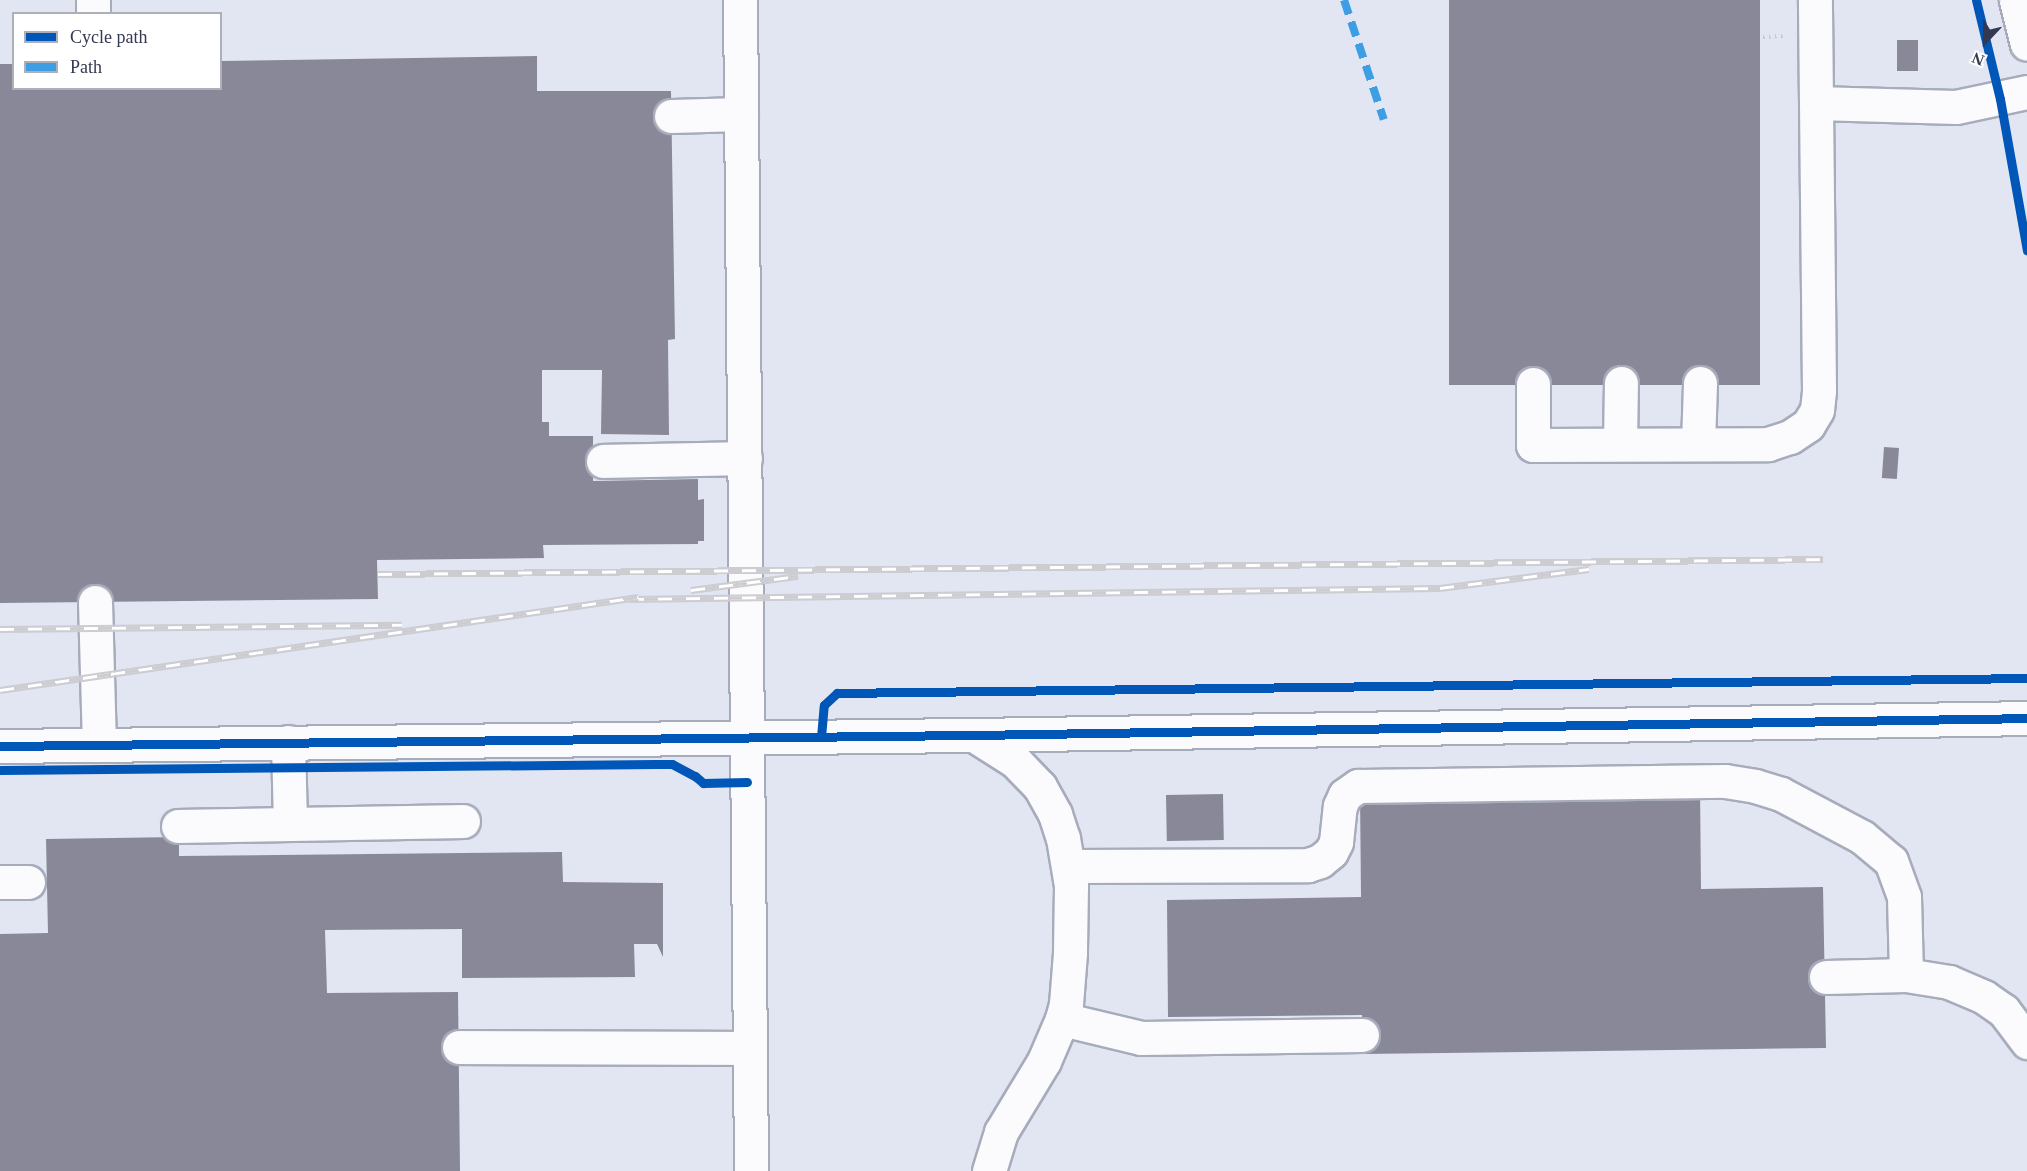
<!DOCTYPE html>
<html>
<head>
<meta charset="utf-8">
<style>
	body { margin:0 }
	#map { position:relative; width:2027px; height:1171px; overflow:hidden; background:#e2e6f3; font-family:"Times New Roman",serif }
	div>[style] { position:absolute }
	.building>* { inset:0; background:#898898; transform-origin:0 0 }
	.path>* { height:4px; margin-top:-2px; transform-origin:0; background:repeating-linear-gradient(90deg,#c6c8ce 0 1.5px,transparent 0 6px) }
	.roads { filter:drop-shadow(2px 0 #a7acbb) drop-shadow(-2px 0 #a7acbb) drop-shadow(0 2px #a7acbb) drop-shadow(0 -2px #a7acbb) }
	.minor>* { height:33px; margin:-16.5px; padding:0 16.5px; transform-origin:16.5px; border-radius:16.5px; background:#fbfbfd }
	.rail>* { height:7px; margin-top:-3.5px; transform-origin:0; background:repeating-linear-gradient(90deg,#fff 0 14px,#ccccd1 0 28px); box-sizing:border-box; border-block:2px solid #ccccd1 }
	.quiet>* { height:8px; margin-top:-4px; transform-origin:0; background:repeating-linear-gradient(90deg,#3e9ee4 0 15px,transparent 0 23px) }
	.cycleway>* { height:9px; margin:-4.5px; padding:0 4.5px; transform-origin:4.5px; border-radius:4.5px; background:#0057b8 }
	span { translate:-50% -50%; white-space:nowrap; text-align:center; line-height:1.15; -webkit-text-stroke:6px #fff; paint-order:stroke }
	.legend { position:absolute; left:12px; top:12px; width:210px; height:78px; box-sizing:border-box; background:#fff; border:2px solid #adb0b9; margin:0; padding:8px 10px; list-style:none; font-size:18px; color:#333950 }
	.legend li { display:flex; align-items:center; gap:12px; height:30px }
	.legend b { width:30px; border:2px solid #adb0b9 }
	.north { position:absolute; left:1955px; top:12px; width:60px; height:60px; -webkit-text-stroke:4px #fff; paint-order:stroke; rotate:202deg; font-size:16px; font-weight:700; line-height:24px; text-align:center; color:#333950 }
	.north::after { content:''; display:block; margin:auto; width:21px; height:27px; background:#333950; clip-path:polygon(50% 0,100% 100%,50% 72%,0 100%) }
</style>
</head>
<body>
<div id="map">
	<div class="building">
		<div style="left:1449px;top:0;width:311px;height:385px"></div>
		<div style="left:1897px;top:40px;width:21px;height:31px"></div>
		<div style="clip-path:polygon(537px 56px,537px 91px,671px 91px,675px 339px,668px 340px,669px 435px,601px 434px,602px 370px,542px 370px,542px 422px,549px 422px,549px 436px,593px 436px,593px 481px,698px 479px,698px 500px,704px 499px,704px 541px,698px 541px,698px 544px,543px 545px,544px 558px,377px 560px,378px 599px,0 603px,0 64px,14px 64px,14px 88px,220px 88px,220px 61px)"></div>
		<div style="left:1884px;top:447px;width:15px;height:31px;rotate:4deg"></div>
		<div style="clip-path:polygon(1700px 787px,1701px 889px,1823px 887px,1826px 1048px,1362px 1054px,1362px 1015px,1168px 1017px,1167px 900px,1361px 897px,1360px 793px)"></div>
		<div style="left:1223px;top:794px;width:46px;height:57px;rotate:89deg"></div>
		<div style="clip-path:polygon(179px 837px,179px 856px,562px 852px,563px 882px,663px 883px,663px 957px,657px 944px,634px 944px,635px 977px,462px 978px,462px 929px,325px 930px,327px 993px,458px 992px,460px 1171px,0 1171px,0 934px,48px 933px,46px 839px)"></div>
	</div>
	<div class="path">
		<div style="left:1763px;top:37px;width:20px;rotate:-3deg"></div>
	</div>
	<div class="roads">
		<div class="minor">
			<div style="left:93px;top:0;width:10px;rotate:90deg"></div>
			<div style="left:740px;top:0;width:1171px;rotate:89.46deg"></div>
			<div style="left:2016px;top:0;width:45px;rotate:76deg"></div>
			<div style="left:1816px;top:103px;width:140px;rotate:1.6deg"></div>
			<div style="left:1956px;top:107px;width:73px;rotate:-11.9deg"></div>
			<div style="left:671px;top:116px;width:70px;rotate:-1.6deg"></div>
			<div style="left:1533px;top:384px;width:61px;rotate:90deg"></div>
			<div style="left:1533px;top:445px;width:235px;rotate:-0.2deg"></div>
			<div style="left:1768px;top:444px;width:23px;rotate:-18deg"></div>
			<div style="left:1790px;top:437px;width:22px;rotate:-34deg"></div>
			<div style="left:1808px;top:425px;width:17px;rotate:-59deg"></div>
			<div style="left:1817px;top:410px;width:20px;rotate:-84deg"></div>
			<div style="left:1819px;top:390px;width:390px;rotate:-90.6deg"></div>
			<div style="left:1620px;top:444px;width:61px;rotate:-89.1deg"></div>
			<div style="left:1698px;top:444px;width:61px;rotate:-88.1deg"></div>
			<div style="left:603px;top:461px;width:142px;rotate:-1.2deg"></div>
			<div style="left:95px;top:602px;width:143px;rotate:88.4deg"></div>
			<div style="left:974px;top:735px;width:49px;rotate:32.4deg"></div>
			<div style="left:1015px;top:761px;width:36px;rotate:46deg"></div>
			<div style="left:1040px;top:787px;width:31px;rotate:61deg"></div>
			<div style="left:1055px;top:814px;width:25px;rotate:72deg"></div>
			<div style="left:1063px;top:838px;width:49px;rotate:80.5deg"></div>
			<div style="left:1071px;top:886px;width:67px;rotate:90.9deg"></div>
			<div style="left:1070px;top:953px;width:51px;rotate:94.5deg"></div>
			<div style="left:1066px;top:1004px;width:16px;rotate:105deg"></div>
			<div style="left:1062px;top:1019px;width:46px;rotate:113.2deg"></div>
			<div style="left:1044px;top:1061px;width:83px;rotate:121.2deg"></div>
			<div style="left:1001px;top:1132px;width:41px;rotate:107.1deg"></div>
			<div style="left:288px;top:742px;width:82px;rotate:88.6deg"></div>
			<div style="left:0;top:746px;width:974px;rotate:-0.65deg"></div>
			<div style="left:974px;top:735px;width:1053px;rotate:-0.92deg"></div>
			<div style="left:178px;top:826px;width:285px;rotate:-1deg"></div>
			<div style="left:1069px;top:866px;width:239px;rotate:-0.2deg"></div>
			<div style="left:1308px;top:865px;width:13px;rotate:-18deg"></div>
			<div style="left:1320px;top:861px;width:14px;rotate:-39deg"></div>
			<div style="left:1331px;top:852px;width:11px;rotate:-63deg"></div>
			<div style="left:1336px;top:842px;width:36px;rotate:-84deg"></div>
			<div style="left:1340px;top:806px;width:12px;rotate:-66deg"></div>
			<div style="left:1345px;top:795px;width:16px;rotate:-35deg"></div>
			<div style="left:1358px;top:786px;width:367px;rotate:-0.8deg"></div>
			<div style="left:1725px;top:781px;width:30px;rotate:9deg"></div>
			<div style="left:1755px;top:786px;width:27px;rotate:17deg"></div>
			<div style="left:1781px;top:794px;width:92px;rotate:28deg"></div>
			<div style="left:1862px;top:837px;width:38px;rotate:40deg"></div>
			<div style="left:1891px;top:861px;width:38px;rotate:70deg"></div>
			<div style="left:1904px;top:897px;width:78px;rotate:88.5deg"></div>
			<div style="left:0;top:882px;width:28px"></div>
			<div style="left:1826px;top:977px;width:80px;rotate:-1.4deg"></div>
			<div style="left:1906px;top:975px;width:44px;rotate:9.2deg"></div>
			<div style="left:1949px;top:982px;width:38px;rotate:23deg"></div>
			<div style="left:1984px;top:997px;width:24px;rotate:35deg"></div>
			<div style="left:2004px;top:1011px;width:39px;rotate:53deg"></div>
			<div style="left:1062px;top:1019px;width:81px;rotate:13.5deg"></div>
			<div style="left:1141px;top:1038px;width:221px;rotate:-0.8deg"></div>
			<div style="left:459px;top:1047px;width:291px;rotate:0.2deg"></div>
		</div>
	</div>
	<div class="rail">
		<div style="left:378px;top:574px;width:1445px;rotate:-0.59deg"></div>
		<div style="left:691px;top:590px;width:108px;rotate:-7.5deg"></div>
		<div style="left:630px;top:599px;width:810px;rotate:-0.78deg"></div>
		<div style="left:1440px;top:588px;width:150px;rotate:-7.3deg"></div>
		<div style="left:0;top:629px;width:402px;rotate:-0.6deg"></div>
		<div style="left:0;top:690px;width:645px;rotate:-8.29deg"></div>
	</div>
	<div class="quiet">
		<div style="left:1344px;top:0;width:126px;rotate:71.6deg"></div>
	</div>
	<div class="cycleway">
		<div style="left:1976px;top:0;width:102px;rotate:76.4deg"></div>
		<div style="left:2000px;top:99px;width:154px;rotate:79.9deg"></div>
		<div style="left:821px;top:737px;width:32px;rotate:-85deg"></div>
		<div style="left:824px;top:705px;width:18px;rotate:-43deg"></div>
		<div style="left:837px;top:693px;width:1190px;rotate:-0.72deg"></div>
		<div style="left:0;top:746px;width:974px;rotate:-0.65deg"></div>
		<div style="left:974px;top:735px;width:1053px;rotate:-0.92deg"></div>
		<div style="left:0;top:770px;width:656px;rotate:-0.52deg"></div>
		<div style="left:656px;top:764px;width:16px"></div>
		<div style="left:672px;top:764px;width:26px;rotate:28deg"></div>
		<div style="left:695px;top:776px;width:11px;rotate:41deg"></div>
		<div style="left:703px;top:783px;width:44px;rotate:-1.3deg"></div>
	</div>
	<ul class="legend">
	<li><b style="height:8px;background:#0057b8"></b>Cycle path</li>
	<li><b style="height:8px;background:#3e9ee4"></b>Path</li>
	</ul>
	<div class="north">N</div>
</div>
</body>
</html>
